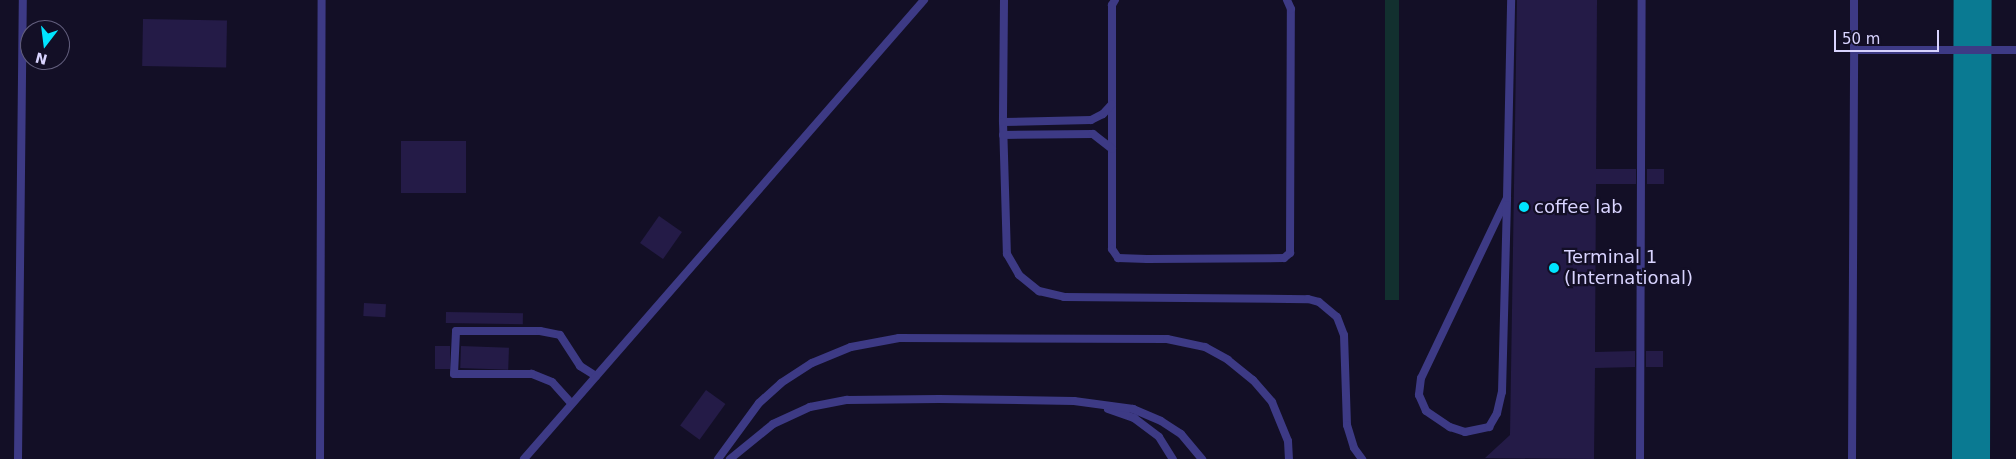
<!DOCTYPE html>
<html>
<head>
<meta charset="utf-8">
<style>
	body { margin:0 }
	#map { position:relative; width:2016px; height:459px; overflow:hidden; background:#130f26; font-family:"DejaVu Sans",sans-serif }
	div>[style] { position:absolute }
	.green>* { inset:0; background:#12302f; transform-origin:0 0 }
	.taxiway>* { height:38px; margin:-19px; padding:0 19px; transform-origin:19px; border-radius:19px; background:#0a7a92 }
	.building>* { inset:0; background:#241b47; transform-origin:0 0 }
	.lane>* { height:8px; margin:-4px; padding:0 4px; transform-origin:4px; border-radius:4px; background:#3d3a85 }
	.dots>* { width:14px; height:14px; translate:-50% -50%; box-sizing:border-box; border:2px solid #130f26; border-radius:50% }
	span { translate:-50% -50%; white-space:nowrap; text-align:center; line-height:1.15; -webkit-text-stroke:4.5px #130f26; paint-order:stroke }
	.poi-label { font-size:18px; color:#d9d4ff }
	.left { translate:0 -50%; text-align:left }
	.north { position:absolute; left:20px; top:20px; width:50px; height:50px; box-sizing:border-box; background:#130f26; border:1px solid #625e7d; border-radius:50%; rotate:195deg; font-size:14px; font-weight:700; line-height:20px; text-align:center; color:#d9d4ff }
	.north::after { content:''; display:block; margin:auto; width:18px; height:22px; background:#00e5ff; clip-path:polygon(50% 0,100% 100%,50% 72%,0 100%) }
	.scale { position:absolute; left:1834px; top:30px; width:105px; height:22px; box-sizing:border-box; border:2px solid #d9d4ff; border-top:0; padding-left:6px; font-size:15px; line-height:18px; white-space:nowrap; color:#d9d4ff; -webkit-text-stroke:4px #130f26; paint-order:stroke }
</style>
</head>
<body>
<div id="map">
	<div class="green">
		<div style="left:1385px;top:0;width:14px;height:300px"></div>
	</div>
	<div class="taxiway">
		<div style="left:1971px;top:459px;width:459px;rotate:-89.8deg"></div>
	</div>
	<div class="building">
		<div style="clip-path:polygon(1517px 0,1597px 0,1596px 169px,1636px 169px,1636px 184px,1596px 184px,1595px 352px,1635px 351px,1635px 367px,1595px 368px,1594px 459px,1485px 458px,1510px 435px)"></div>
		<div style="left:143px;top:19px;width:84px;height:47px;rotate:1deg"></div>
		<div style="left:466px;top:141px;width:52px;height:65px;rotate:90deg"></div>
		<div style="left:1647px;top:169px;width:17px;height:15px"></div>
		<div style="left:659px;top:216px;width:28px;height:33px;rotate:35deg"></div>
		<div style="left:364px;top:303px;width:22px;height:13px;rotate:3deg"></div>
		<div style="left:446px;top:312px;width:77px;height:11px;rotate:1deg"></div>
		<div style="left:435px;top:346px;width:15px;height:23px"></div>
		<div style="left:461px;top:346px;width:48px;height:22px;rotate:2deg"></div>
		<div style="left:1646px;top:351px;width:17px;height:16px"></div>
		<div style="left:706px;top:390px;width:24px;height:44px;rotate:36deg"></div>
	</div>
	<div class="lane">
		<div style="left:1004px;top:0;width:122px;rotate:90.5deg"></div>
		<div style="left:1003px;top:122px;width:132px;rotate:88.3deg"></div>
		<div style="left:1007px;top:254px;width:24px;rotate:60deg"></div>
		<div style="left:1019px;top:275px;width:26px;rotate:39deg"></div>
		<div style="left:1039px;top:291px;width:26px;rotate:13deg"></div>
		<div style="left:1064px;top:297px;width:244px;rotate:0.5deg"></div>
		<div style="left:1308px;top:299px;width:11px;rotate:15deg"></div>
		<div style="left:1319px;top:302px;width:23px;rotate:40deg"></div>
		<div style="left:1337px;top:317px;width:19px;rotate:69deg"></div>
		<div style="left:1344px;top:335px;width:90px;rotate:88.1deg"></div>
		<div style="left:1347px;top:425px;width:24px;rotate:73deg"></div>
		<div style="left:1354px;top:448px;width:14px;rotate:54deg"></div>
		<div style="left:1115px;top:0;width:6px;rotate:121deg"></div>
		<div style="left:1112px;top:5px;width:244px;rotate:90deg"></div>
		<div style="left:1112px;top:249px;width:11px;rotate:56deg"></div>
		<div style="left:1118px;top:258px;width:29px;rotate:2deg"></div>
		<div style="left:1147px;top:259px;width:137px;rotate:-0.4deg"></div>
		<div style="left:1284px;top:258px;width:8px;rotate:-40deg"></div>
		<div style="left:1290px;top:253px;width:244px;rotate:-89.8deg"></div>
		<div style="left:1291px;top:9px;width:10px;rotate:-114deg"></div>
		<div style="left:1854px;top:0;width:50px;rotate:90deg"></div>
		<div style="left:1854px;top:50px;width:162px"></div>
		<div style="left:1003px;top:122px;width:88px;rotate:-1.3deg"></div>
		<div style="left:1091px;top:120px;width:13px;rotate:-27deg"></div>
		<div style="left:1103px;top:114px;width:13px;rotate:-48deg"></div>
		<div style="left:1003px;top:135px;width:90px;rotate:-0.6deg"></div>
		<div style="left:1093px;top:134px;width:24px;rotate:38deg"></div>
		<div style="left:1507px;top:198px;width:199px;rotate:115.5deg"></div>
		<div style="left:1421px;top:378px;width:17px;rotate:97deg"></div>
		<div style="left:1419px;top:395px;width:17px;rotate:66deg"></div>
		<div style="left:1426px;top:411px;width:29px;rotate:34deg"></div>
		<div style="left:1450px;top:427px;width:16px;rotate:18deg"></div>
		<div style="left:1465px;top:432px;width:25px;rotate:-12deg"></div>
		<div style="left:1489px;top:427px;width:16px;rotate:-60deg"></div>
		<div style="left:1497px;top:413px;width:22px;rotate:-77deg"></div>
		<div style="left:1502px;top:392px;width:194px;rotate:-88.5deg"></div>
		<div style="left:1507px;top:198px;width:198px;rotate:-88.8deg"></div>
		<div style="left:571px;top:403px;width:28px;rotate:-132deg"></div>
		<div style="left:552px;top:382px;width:22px;rotate:-158deg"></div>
		<div style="left:532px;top:374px;width:78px;rotate:180deg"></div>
		<div style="left:454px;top:374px;width:43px;rotate:-87.3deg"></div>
		<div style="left:456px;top:331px;width:84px"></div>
		<div style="left:540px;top:331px;width:20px;rotate:11deg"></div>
		<div style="left:560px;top:335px;width:37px;rotate:57deg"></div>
		<div style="left:580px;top:366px;width:19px;rotate:32deg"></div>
		<div style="left:1108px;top:409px;width:28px;rotate:19deg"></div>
		<div style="left:1134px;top:418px;width:31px;rotate:37deg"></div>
		<div style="left:1159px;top:437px;width:26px;rotate:58deg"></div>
		<div style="left:18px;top:459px;width:459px;rotate:-89.4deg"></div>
		<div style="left:320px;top:459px;width:459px;rotate:-89.8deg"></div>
		<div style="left:524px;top:459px;width:609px;rotate:-48.93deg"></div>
		<div style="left:718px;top:459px;width:69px;rotate:-53.8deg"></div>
		<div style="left:759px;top:403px;width:30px;rotate:-42deg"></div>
		<div style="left:781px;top:383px;width:37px;rotate:-33deg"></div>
		<div style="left:812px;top:363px;width:42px;rotate:-22.3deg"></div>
		<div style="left:851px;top:347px;width:49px;rotate:-10.6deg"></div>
		<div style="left:899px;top:338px;width:268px;rotate:0.2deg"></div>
		<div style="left:1167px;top:339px;width:39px;rotate:12deg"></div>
		<div style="left:1205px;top:347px;width:26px;rotate:29deg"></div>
		<div style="left:1228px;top:360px;width:32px;rotate:39deg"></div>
		<div style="left:1253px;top:380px;width:29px;rotate:49deg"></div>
		<div style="left:1272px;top:402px;width:42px;rotate:67.7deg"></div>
		<div style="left:1288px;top:441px;width:18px;rotate:87deg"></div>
		<div style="left:730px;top:459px;width:55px;rotate:-39.1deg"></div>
		<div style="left:773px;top:424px;width:41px;rotate:-24.7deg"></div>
		<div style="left:810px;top:407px;width:38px;rotate:-11deg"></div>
		<div style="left:847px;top:400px;width:92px;rotate:-0.6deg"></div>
		<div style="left:939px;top:399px;width:135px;rotate:0.8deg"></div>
		<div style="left:1074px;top:401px;width:60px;rotate:7.7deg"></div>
		<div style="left:1133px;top:409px;width:30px;rotate:23deg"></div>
		<div style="left:1161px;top:421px;width:24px;rotate:33deg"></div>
		<div style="left:1181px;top:434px;width:33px;rotate:50deg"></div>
		<div style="left:1640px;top:459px;width:459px;rotate:-89.8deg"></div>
		<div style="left:1852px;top:459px;width:409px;rotate:-89.7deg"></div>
	</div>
	<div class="dots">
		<div style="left:1524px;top:207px;background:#00e5ff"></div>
		<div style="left:1554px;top:268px;background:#00e5ff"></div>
	</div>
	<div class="poi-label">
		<span class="left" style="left:1534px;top:207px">coffee lab</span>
		<span class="left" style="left:1564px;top:268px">Terminal 1<br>(International)</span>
	</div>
	<div class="north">N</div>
	<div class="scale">50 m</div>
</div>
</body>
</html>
